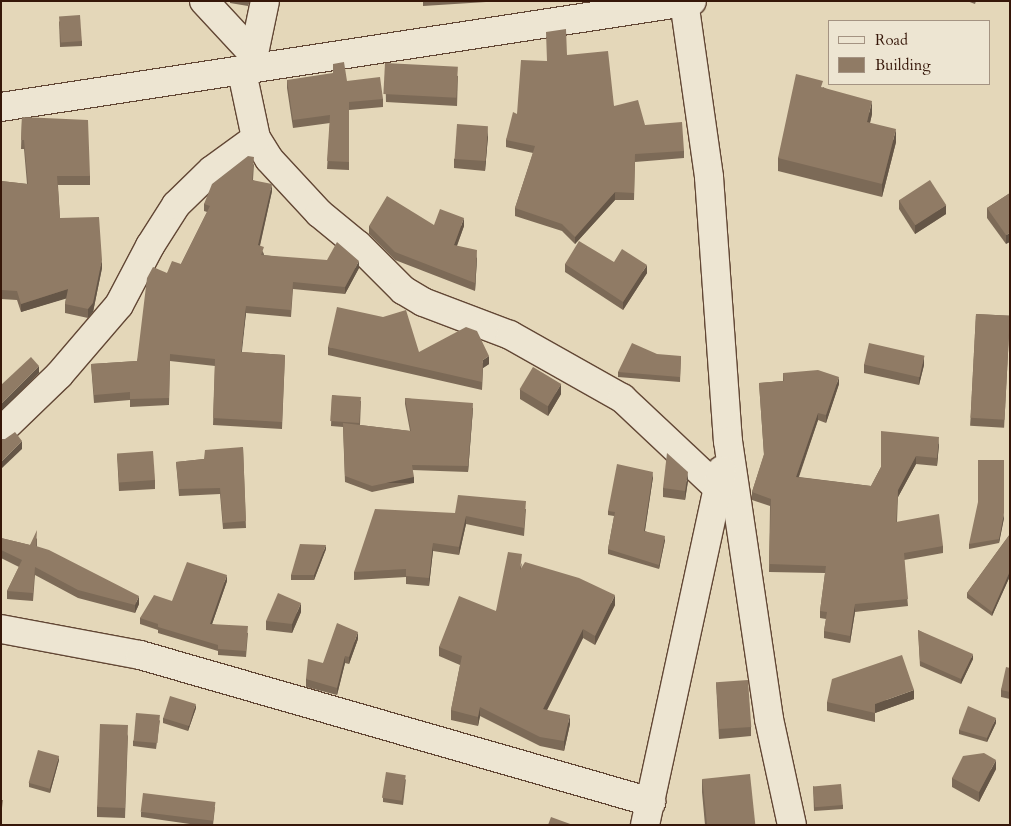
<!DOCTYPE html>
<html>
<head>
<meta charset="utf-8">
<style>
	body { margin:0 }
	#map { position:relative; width:1011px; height:826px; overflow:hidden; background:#e4d7b9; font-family:Cardo,serif }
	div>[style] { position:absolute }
	.roads { filter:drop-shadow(1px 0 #624735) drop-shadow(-1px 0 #624735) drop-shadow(0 1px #624735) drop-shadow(0 -1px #624735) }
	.minor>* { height:28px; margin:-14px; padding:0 14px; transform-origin:14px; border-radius:14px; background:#ede5d2 }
	.wall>* { inset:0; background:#7c6a57; transform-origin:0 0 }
	.shaded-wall>* { inset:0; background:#655647; transform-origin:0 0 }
	.building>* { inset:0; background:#907b65; transform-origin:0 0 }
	span { translate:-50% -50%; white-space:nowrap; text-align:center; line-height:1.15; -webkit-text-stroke:4.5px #ede5d2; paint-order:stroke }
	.frame { position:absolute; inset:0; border:2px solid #361709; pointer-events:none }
	.legend { position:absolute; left:828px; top:20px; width:162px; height:65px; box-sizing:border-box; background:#ede5d2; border:1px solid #a49382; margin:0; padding:6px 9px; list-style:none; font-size:15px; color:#361709 }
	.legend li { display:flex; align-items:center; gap:10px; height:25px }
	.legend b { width:25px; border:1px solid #a49382 }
</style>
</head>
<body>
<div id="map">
	<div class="roads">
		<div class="minor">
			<div style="left:204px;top:1px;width:72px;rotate:47.2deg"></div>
			<div style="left:684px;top:1px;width:178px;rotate:81.9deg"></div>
			<div style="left:709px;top:177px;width:265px;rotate:85.9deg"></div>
			<div style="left:728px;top:441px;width:281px;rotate:81.6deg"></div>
			<div style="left:769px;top:719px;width:108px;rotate:77.8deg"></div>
			<div style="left:251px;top:68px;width:68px;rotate:-78.2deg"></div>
			<div style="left:242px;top:72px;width:67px;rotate:78deg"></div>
			<div style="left:256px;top:138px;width:25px;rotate:58deg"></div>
			<div style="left:269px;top:159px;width:74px;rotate:47.2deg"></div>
			<div style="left:319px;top:213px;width:50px;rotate:39.4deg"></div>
			<div style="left:358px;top:245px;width:64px;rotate:45deg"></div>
			<div style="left:403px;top:290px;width:23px;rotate:31deg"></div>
			<div style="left:423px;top:302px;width:93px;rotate:20.8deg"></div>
			<div style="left:510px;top:335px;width:129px;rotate:29.4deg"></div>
			<div style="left:622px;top:398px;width:132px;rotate:43.2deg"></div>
			<div style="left:1px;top:107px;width:699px;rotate:-8.72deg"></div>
			<div style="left:1px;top:431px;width:81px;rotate:-44deg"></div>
			<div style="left:59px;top:375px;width:92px;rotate:-49.4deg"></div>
			<div style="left:119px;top:305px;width:67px;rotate:-62.3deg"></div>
			<div style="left:150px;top:246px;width:49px;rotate:-57.6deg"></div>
			<div style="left:176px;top:205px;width:50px;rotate:-44.2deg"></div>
			<div style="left:212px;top:170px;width:54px;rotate:-36deg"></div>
			<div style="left:1px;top:629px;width:141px;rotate:10.6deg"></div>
			<div style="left:140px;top:655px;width:532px;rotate:16.05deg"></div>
			<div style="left:645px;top:825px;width:363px;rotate:-77.8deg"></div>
		</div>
	</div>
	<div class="wall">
		<div style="clip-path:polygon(230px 1px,250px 1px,248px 6px,230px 3px)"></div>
		<div style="clip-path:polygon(423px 1px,486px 1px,486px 2px,423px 6px)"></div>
		<div style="clip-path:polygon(967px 1px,976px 1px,975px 4px)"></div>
		<div style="clip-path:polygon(59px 21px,82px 41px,82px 46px,60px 47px)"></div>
		<div style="clip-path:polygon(567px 55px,614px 106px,684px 151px,684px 158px,635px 162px,634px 200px,615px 200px,575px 244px,562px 231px,515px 216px,515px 208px,533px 153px,506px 147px,506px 140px,517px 114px,547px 61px)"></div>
		<div style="clip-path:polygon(385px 63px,458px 76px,457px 106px,386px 102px)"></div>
		<div style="clip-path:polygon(287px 80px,347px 81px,383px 99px,383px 107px,349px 110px,349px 170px,327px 169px,330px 123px,293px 128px,287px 88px)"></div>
		<div style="clip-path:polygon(823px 87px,872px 114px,870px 123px,896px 142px,882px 197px,778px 171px,778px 158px)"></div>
		<div style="clip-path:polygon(22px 117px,90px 176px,90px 185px,58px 185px,60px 218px,102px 268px,93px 312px,88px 318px,65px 313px,65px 304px,66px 298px,21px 312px,17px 300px,1px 299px,1px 181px,27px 184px,24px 149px,21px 149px)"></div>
		<div style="clip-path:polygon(488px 136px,485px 171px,454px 168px,454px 159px)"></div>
		<div style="clip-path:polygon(254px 164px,253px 180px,272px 191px,260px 246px,264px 254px,264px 255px,359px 268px,345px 294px,293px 289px,291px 317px,246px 313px,241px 352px,285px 355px,282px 429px,213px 425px,215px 366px,170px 361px,169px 405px,130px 407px,130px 400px,94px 403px,91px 364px,137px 361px,167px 273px,181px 264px,207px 212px,204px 211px,204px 204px)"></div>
		<div style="clip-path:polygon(1010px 193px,1006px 244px,987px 218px,987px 208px)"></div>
		<div style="clip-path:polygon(899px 200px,946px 214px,915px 234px,899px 209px)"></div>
		<div style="clip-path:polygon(434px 225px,464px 226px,457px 246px,477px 258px,475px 291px,395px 260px,369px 234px,369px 226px)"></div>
		<div style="clip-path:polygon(614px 262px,647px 273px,623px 310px,565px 272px,565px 264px)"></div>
		<div style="left:976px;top:314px;width:34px;height:112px;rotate:3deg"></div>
		<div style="clip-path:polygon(328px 347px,419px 352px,489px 364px,483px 368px,482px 390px,328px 355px)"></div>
		<div style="clip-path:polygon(681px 356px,680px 382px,618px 377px,618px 372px)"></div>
		<div style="clip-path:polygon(864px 364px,924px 365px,919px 385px,864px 373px)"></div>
		<div style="clip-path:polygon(783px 373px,839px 384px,826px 423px,818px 420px,799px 477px,871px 486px,881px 467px,939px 444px,937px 466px,916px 464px,898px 497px,897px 522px,943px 546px,943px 553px,904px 560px,908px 606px,855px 612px,850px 643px,824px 638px,824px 631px,826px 619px,820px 618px,820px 611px,825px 573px,769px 572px,770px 506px,752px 500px,752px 492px,764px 455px,759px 383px,783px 381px)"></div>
		<div style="clip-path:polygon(520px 389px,561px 394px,548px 416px,520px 399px)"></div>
		<div style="clip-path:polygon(332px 395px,361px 401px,360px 425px,410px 431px,405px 404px,405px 398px,473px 408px,468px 472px,412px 470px,414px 483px,372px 492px,345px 482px,343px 427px,331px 426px)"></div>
		<div style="clip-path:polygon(243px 447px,246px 528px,223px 529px,220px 494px,179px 496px,176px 462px,204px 459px)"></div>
		<div style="clip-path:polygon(117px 454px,155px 480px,155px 489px,119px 491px)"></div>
		<div style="clip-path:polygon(653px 477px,645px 531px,665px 540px,659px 569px,608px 554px,608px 549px,614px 516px,608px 515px,608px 511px)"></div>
		<div style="clip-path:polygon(688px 481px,685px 500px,663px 497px,663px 488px)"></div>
		<div style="clip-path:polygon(526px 509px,524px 536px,466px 524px,459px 555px,433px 551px,429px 586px,406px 584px,406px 577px,354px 580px,354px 572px,455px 513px)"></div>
		<div style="clip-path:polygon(1004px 518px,999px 543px,969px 549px,969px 544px)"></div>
		<div style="clip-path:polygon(1010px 534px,1010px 576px,992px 616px,967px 598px,967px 593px)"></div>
		<div style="clip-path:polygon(1px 538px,30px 545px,37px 538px,37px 547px,139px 604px,135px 613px,78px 598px,35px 575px,33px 601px,7px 599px,7px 591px,19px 567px,1px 558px)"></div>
		<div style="clip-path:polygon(326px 549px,314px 580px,291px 580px,291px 575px)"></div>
		<div style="clip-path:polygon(522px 563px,521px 569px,615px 605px,595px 645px,583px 638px,547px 710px,570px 724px,564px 751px,540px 746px,480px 716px,478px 726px,451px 720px,451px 710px,460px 665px,439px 656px,439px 647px,496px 611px)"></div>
		<div style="clip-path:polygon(227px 581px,212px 624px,248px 633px,246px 657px,218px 655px,218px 651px,158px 633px,158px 630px,140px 624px,140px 618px,172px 601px)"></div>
		<div style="clip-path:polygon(301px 612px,292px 633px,266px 630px,266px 621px)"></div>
		<div style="clip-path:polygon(918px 630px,973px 659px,961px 684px,920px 666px)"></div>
		<div style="clip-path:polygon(358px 639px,349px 664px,345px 663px,337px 695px,306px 687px,306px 679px,323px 663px)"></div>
		<div style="clip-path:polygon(1010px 668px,1010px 699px,1001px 697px,1001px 690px)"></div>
		<div style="clip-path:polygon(716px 682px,751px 727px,751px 736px,719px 739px)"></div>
		<div style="clip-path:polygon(914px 699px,875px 713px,875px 722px,827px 711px,827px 702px)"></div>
		<div style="clip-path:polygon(196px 708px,188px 731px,163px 723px,163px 718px)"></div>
		<div style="clip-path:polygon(160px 720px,156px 749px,133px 746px,133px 741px)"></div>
		<div style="clip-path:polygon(996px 723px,987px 742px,959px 734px,959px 730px)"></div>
		<div style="clip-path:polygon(128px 734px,125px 818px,97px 817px,97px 807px)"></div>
		<div style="clip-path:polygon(59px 760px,50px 793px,29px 787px,29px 783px)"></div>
		<div style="clip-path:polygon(996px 769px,979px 802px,952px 787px,952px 778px)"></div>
		<div style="clip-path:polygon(406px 779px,403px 805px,383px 802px,383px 798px)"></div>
		<div style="clip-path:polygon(702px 779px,755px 825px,705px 825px,702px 792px)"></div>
		<div style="clip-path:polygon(813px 786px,843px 805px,843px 809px,814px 811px)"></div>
		<div style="clip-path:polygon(215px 807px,213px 825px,197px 825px,141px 817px,141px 812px)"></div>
	</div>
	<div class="shaded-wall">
		<div style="clip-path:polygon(872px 101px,872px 114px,867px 135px,867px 122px)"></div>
		<div style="clip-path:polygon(488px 126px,488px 136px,485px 171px,485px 162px)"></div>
		<div style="clip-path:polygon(896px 129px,896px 142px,882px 197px,882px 184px)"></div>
		<div style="clip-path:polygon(272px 184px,272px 191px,258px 253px,258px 245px)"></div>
		<div style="clip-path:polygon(615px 192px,615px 200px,575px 244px,575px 237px)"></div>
		<div style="clip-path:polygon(946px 205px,946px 214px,915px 234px,915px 225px)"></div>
		<div style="clip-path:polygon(464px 218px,464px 226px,454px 253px,454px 245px)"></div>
		<div style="clip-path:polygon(1010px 233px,1010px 242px,1006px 244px,1006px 235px)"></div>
		<div style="clip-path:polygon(477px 250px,477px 258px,475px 291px,475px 283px)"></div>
		<div style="clip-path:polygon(102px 260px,102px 268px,93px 312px,88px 318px,88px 309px)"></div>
		<div style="clip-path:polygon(359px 261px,359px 268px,345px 294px,345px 287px)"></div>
		<div style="clip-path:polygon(647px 265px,647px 273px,623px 310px,623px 302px)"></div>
		<div style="clip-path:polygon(68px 289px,68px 298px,21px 312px,21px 304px)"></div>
		<div style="clip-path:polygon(246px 306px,246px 313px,241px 360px,241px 352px)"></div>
		<div style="clip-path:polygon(489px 356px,489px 364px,483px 368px,482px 390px,483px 360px)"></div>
		<div style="clip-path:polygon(924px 356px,924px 365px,919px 385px,919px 376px)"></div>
		<div style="clip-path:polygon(39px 366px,39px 373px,1px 411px,1px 404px)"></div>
		<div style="clip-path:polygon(839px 377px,839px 384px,826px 423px,826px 415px)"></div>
		<div style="clip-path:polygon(561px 384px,561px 394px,548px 416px,548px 406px)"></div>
		<div style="clip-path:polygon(473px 403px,473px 408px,468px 472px,468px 466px)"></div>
		<div style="clip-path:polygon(818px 413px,818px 420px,796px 484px,796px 477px)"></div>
		<div style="clip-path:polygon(939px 437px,939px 444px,937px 466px,937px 458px)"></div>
		<div style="clip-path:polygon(22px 441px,22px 449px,1px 469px,1px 462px)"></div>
		<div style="clip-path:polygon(916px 456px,916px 464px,898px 497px,898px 490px)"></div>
		<div style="clip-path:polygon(653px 472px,653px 477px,644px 536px,644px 531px)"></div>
		<div style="clip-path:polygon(688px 472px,688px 481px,685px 500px,685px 491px)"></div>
		<div style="left:414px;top:477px;width:6px;height:43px;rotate:90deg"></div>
		<div style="clip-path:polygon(1004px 513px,1004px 518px,999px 543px,999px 539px)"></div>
		<div style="clip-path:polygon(466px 516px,466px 524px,459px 555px,459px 547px)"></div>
		<div style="clip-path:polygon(665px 536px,665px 540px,659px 569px,659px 565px)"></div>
		<div style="clip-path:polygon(433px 543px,433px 551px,429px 586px,429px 578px)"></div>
		<div style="clip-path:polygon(326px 545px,326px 549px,314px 580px,314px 575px)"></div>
		<div style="clip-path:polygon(1010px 571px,1010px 576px,992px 616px,992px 612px)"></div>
		<div style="clip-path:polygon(227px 575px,227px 581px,210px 630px,210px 624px)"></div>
		<div style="clip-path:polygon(615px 595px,615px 605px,595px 645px,595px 636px)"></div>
		<div style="clip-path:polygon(139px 596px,139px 604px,135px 613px,135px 605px)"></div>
		<div style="clip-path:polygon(301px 603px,301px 612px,292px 633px,292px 624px)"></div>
		<div style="clip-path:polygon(855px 604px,855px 612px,850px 643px,850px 636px)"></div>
		<div style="clip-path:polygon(583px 629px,583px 638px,543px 718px,543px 709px)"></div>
		<div style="clip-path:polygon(358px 632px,358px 639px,349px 664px,349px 657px)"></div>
		<div style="clip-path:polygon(973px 654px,973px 659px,961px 684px,961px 679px)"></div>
		<div style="clip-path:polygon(345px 656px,345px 663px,337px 695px,337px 688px)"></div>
		<div style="clip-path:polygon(2px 683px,2px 692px,1px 694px,1px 685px)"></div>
		<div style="clip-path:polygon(914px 690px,914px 699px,875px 713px,875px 722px,875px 704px)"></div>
		<div style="clip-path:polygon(196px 704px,196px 708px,188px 731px,188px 726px)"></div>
		<div style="clip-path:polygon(480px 707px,480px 716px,478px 726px,478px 717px)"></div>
		<div style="clip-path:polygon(570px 715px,570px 724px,564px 751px,564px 741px)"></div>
		<div style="clip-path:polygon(996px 718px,996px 723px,987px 742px,987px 738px)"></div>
		<div style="clip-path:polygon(59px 756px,59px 760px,50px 793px,50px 788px)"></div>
		<div style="clip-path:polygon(996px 760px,996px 769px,979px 802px,979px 792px)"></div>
	</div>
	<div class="building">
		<div style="left:80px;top:15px;width:26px;height:21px;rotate:86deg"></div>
		<div style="clip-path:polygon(566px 29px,567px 55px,608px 51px,614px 106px,638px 100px,645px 125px,682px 122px,684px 151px,635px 154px,634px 193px,615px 192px,575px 237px,562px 224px,515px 208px,535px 146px,506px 140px,513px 112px,517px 114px,521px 60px,547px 61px,546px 32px)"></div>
		<div style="clip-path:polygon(344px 62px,347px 81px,380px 77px,383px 99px,349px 102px,349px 162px,327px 161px,330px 115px,293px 120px,287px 80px,333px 73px,333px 64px)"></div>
		<div style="left:385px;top:63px;width:73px;height:31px;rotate:3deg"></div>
		<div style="clip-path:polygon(796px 74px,823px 81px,821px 87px,872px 101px,867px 122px,896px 129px,882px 184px,778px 158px)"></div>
		<div style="clip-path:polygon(22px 117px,88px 120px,90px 176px,57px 176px,60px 218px,99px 217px,102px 260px,93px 303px,88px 309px,65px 304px,68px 289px,21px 304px,17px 291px,1px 290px,1px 181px,28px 184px,24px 140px,21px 140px)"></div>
		<div style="left:457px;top:124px;width:31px;height:35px;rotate:4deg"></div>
		<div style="clip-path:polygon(248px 156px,254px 157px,252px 180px,272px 184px,258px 245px,264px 247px,261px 255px,327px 260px,337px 242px,359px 261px,345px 287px,293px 282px,291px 310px,246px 306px,241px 352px,285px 355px,282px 422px,213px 418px,215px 359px,170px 354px,169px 398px,130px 399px,130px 392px,94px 395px,91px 364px,137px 361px,147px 278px,153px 267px,167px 273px,172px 261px,181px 264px,210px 206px,204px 204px,212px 184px)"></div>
		<div style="left:930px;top:180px;width:30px;height:37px;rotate:57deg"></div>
		<div style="clip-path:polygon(1010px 193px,1010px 233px,1006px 235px,987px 208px)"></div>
		<div style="clip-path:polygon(387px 196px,434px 225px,440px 209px,464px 218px,454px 245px,477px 250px,475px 283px,395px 252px,369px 226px)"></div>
		<div style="clip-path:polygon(579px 241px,614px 262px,622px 249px,647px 265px,623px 302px,565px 264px)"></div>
		<div style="clip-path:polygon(337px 307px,383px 317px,406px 310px,419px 352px,466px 327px,477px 331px,489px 356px,483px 360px,482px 382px,328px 347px)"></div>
		<div style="left:976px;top:314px;width:34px;height:104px;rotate:3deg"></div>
		<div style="clip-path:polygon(632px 343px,657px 354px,681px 356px,680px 377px,618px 372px)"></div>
		<div style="left:869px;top:343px;width:57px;height:22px;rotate:13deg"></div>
		<div style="clip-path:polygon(31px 357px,39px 366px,1px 404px,1px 385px)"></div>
		<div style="left:533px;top:367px;width:33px;height:26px;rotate:31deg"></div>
		<div style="clip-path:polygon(818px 370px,839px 377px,826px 415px,818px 413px,796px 477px,871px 486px,881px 467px,881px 431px,939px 437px,937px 458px,916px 456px,898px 490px,896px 522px,939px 514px,943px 546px,904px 553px,908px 599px,855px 604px,850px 636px,824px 631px,827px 612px,820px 611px,826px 566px,769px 564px,771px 499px,752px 492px,764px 454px,759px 383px,784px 381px,783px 373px)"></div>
		<div style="left:332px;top:395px;width:29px;height:26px;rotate:4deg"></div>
		<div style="clip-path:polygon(405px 398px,473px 403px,468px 466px,412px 465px,414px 477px,372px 486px,345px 476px,343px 423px,411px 431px)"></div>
		<div style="clip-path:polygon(15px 432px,22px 441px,1px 462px,1px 439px,5px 439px)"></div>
		<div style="clip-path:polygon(243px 447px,246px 521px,223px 523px,220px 488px,179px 489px,176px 462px,204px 459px,205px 450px)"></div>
		<div style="left:153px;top:451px;width:29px;height:36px;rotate:86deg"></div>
		<div style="clip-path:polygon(667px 453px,688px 472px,685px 491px,663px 488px)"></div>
		<div style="clip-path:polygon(978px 460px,1004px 460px,1004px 513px,999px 539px,969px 544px,978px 502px)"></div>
		<div style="clip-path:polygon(617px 464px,653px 472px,644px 531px,665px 536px,659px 565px,608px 549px,615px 512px,608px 511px)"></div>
		<div style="clip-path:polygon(458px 495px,526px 501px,524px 528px,466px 516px,459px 547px,433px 543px,429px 578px,406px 576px,406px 569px,354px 572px,375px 509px,455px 513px)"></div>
		<div style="clip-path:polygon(37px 530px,36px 546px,49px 550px,139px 596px,135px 605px,78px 590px,35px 567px,33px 593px,7px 591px,22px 560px,1px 550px,1px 538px,30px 545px)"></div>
		<div style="clip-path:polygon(1010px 534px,1010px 571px,992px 612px,967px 593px)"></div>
		<div style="clip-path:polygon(300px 544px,326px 545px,314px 575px,291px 575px)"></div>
		<div style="clip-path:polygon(508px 552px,522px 554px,520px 570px,525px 562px,579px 578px,615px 595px,595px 636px,583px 629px,543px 709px,570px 715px,564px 741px,540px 737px,480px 707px,478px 717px,451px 710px,462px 656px,439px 647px,459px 596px,496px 611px)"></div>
		<div style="clip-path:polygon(187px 562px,227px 575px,210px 624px,248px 626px,246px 651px,218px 649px,218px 645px,158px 627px,158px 624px,140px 618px,154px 595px,172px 601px)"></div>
		<div style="clip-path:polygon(278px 593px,301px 603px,292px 624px,266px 621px)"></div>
		<div style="clip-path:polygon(337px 623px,358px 632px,349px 657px,345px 656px,337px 688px,306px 679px,308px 659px,323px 663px)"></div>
		<div style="clip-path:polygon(918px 630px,973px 654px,961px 679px,920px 661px)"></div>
		<div style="clip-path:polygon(902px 655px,914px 690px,875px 704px,875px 713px,827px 702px,832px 679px)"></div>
		<div style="clip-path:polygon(1006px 667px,1010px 668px,1010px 692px,1001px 690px)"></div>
		<div style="left:748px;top:680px;width:47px;height:32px;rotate:86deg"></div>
		<div style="left:170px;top:696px;width:27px;height:23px;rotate:17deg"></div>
		<div style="clip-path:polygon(968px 706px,996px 718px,987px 738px,959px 730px)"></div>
		<div style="left:136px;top:713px;width:24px;height:28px;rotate:5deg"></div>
		<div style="left:100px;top:724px;width:28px;height:83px;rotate:2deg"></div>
		<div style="left:38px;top:750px;width:22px;height:34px;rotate:16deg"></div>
		<div style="clip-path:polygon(984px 753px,996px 760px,979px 792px,952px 778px,963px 756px)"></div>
		<div style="left:386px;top:772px;width:20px;height:26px;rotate:9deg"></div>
		<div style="left:750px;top:774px;width:51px;height:48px;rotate:84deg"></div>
		<div style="left:841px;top:784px;width:21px;height:28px;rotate:85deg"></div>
		<div style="left:143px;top:793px;width:73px;height:19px;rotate:7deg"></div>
		<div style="clip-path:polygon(1px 800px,3px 800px,1px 816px)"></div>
		<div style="clip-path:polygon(551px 817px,573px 825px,548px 825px)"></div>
	</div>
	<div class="frame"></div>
	<ul class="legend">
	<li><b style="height:6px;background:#ede5d2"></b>Road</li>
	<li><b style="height:14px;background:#907b65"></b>Building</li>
	</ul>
</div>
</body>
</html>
